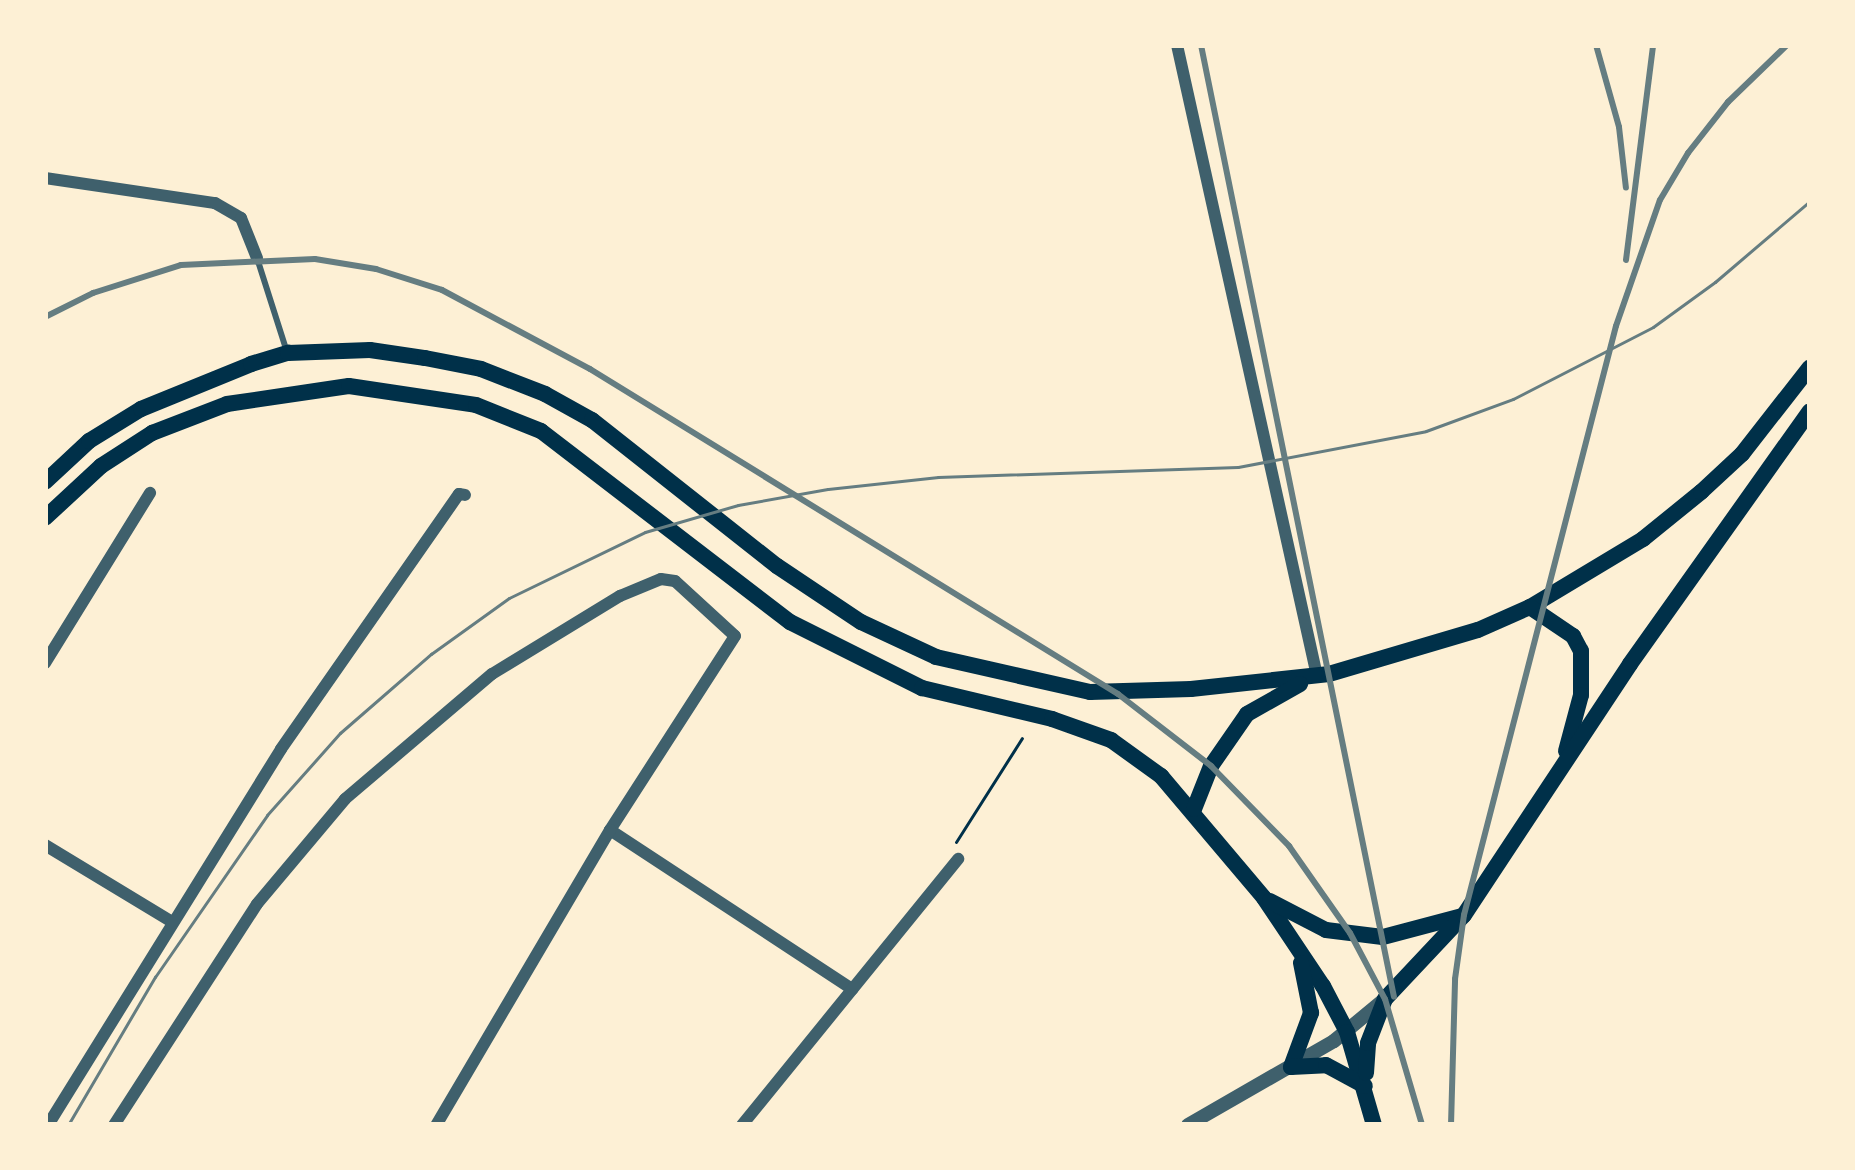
<!DOCTYPE html>
<html>
<head>
<meta charset="utf-8">
<style>
	body { margin:0 }
	#map { position:relative; width:1855px; height:1170px; overflow:hidden; background:#fdf0d5; font-family:Overpass,sans-serif }
	div>[style] { position:absolute }
	.path>* { height:3px; margin:-1.5px; padding:0 1.5px; transform-origin:1.5px; border-radius:1.5px; background:#003049 }
	.service>* { height:6px; margin:-3px; padding:0 3px; transform-origin:3px; border-radius:3px; background:#3f606c }
	.minor>* { height:12px; margin:-6px; padding:0 6px; transform-origin:6px; border-radius:6px; background:#3f606c }
	.tertiary>* { height:14px; margin:-7px; padding:0 7px; transform-origin:7px; border-radius:7px; background:#3f606c }
	.secondary>* { height:16px; margin:-8px; padding:0 8px; transform-origin:8px; border-radius:8px; background:#003049 }
	.tram>* { height:3px; margin:-1.5px; padding:0 1.5px; transform-origin:1.5px; border-radius:1.5px; background:#657d81 }
	.rail>* { height:6px; margin:-3px; padding:0 3px; transform-origin:3px; border-radius:3px; background:#657d81 }
	span { translate:-50% -50%; white-space:nowrap; text-align:center; line-height:1.15; -webkit-text-stroke:9px #fdf0d5; paint-order:stroke }
	.frame { position:absolute; inset:0; border:48px solid #fdf0d5; pointer-events:none }
</style>
</head>
<body>
<div id="map">
	<div class="path">
		<div style="left:956px;top:842px;width:123px;rotate:-57.6deg"></div>
	</div>
	<div class="service">
		<div style="left:257px;top:258px;width:99px;rotate:72.3deg"></div>
	</div>
	<div class="minor">
		<div style="left:1177px;top:45px;width:646px;rotate:77.49deg"></div>
		<div style="left:45px;top:178px;width:172px;rotate:8.4deg"></div>
		<div style="left:215px;top:203px;width:30px;rotate:30deg"></div>
		<div style="left:241px;top:218px;width:43px;rotate:68.2deg"></div>
		<div style="left:45px;top:663px;width:200px;rotate:-58.3deg"></div>
		<div style="left:610px;top:830px;width:290px;rotate:33.3deg"></div>
		<div style="left:45px;top:845px;width:149px;rotate:31.2deg"></div>
		<div style="left:48px;top:1125px;width:442px;rotate:-58.2deg"></div>
		<div style="left:281px;top:749px;width:311px;rotate:-55.1deg"></div>
		<div style="left:459px;top:494px;width:6px;rotate:9deg"></div>
		<div style="left:114px;top:1125px;width:263px;rotate:-57.1deg"></div>
		<div style="left:257px;top:904px;width:137px;rotate:-50deg"></div>
		<div style="left:345px;top:799px;width:193px;rotate:-40.4deg"></div>
		<div style="left:492px;top:674px;width:150px;rotate:-31.4deg"></div>
		<div style="left:620px;top:596px;width:44px;rotate:-22.5deg"></div>
		<div style="left:661px;top:579px;width:14px;rotate:8deg"></div>
		<div style="left:675px;top:581px;width:81px;rotate:42.5deg"></div>
		<div style="left:735px;top:636px;width:231px;rotate:122.8deg"></div>
		<div style="left:610px;top:830px;width:342px;rotate:120.5deg"></div>
		<div style="left:742px;top:1125px;width:343px;rotate:-50.9deg"></div>
	</div>
	<div class="tertiary">
		<div style="left:1188px;top:1125px;width:168px;rotate:-29.9deg"></div>
		<div style="left:1334px;top:1041px;width:66px;rotate:-39.5deg"></div>
	</div>
	<div class="secondary">
		<div style="left:45px;top:482px;width:60px;rotate:-43deg"></div>
		<div style="left:89px;top:441px;width:61px;rotate:-31.6deg"></div>
		<div style="left:141px;top:409px;width:119px;rotate:-22.2deg"></div>
		<div style="left:251px;top:364px;width:39px;rotate:-17deg"></div>
		<div style="left:288px;top:353px;width:82px;rotate:-2.1deg"></div>
		<div style="left:370px;top:350px;width:56px;rotate:8.3deg"></div>
		<div style="left:425px;top:358px;width:57px;rotate:11.1deg"></div>
		<div style="left:481px;top:369px;width:69px;rotate:21.3deg"></div>
		<div style="left:545px;top:394px;width:54px;rotate:29deg"></div>
		<div style="left:592px;top:420px;width:236px;rotate:38.3deg"></div>
		<div style="left:777px;top:566px;width:101px;rotate:33.7deg"></div>
		<div style="left:861px;top:622px;width:83px;rotate:25deg"></div>
		<div style="left:936px;top:657px;width:158px;rotate:12.8deg"></div>
		<div style="left:1090px;top:692px;width:101px;rotate:-1.7deg"></div>
		<div style="left:1191px;top:689px;width:139px;rotate:-6.2deg"></div>
		<div style="left:1329px;top:674px;width:155px;rotate:-16.5deg"></div>
		<div style="left:1478px;top:630px;width:57px;rotate:-23.9deg"></div>
		<div style="left:1530px;top:607px;width:132px;rotate:-31deg"></div>
		<div style="left:1643px;top:539px;width:75px;rotate:-39deg"></div>
		<div style="left:1701px;top:492px;width:56px;rotate:-42.8deg"></div>
		<div style="left:1742px;top:454px;width:110px;rotate:-52deg"></div>
		<div style="left:45px;top:518px;width:76px;rotate:-42.9deg"></div>
		<div style="left:101px;top:466px;width:61px;rotate:-32.9deg"></div>
		<div style="left:152px;top:433px;width:80px;rotate:-21.1deg"></div>
		<div style="left:227px;top:404px;width:123px;rotate:-8.4deg"></div>
		<div style="left:349px;top:386px;width:128px;rotate:8.5deg"></div>
		<div style="left:476px;top:405px;width:70px;rotate:21.8deg"></div>
		<div style="left:541px;top:431px;width:314px;rotate:37.5deg"></div>
		<div style="left:790px;top:622px;width:148px;rotate:26.6deg"></div>
		<div style="left:922px;top:688px;width:134px;rotate:13.4deg"></div>
		<div style="left:1052px;top:719px;width:63px;rotate:19.6deg"></div>
		<div style="left:1111px;top:740px;width:62px;rotate:35.8deg"></div>
		<div style="left:1161px;top:776px;width:160px;rotate:49.8deg"></div>
		<div style="left:1264px;top:898px;width:106px;rotate:56.2deg"></div>
		<div style="left:1323px;top:986px;width:52px;rotate:62.4deg"></div>
		<div style="left:1347px;top:1032px;width:97px;rotate:73.8deg"></div>
		<div style="left:1530px;top:607px;width:52px;rotate:34deg"></div>
		<div style="left:1573px;top:636px;width:17px;rotate:62deg"></div>
		<div style="left:1581px;top:651px;width:44px;rotate:90deg"></div>
		<div style="left:1581px;top:695px;width:58px;rotate:105deg"></div>
		<div style="left:1194px;top:809px;width:46px;rotate:-68.4deg"></div>
		<div style="left:1211px;top:766px;width:63px;rotate:-55.3deg"></div>
		<div style="left:1247px;top:714px;width:61px;rotate:-29.5deg"></div>
		<div style="left:1270px;top:901px;width:63px;rotate:27.4deg"></div>
		<div style="left:1326px;top:930px;width:57px;rotate:7deg"></div>
		<div style="left:1383px;top:937px;width:82px;rotate:-14.9deg"></div>
		<div style="left:1291px;top:1067px;width:58px;rotate:-69.7deg"></div>
		<div style="left:1311px;top:1013px;width:51px;rotate:-101.3deg"></div>
		<div style="left:1291px;top:1067px;width:35px;rotate:-3deg"></div>
		<div style="left:1326px;top:1065px;width:44px;rotate:28.3deg"></div>
		<div style="left:1366px;top:1073px;width:30px;rotate:-86deg"></div>
		<div style="left:1368px;top:1043px;width:47px;rotate:-68.9deg"></div>
		<div style="left:1385px;top:999px;width:115px;rotate:-46.8deg"></div>
		<div style="left:1464px;top:915px;width:301px;rotate:-56.5deg"></div>
		<div style="left:1630px;top:664px;width:310px;rotate:-54.6deg"></div>
	</div>
	<div class="tram">
		<div style="left:68px;top:1125px;width:172px;rotate:-59.6deg"></div>
		<div style="left:155px;top:977px;width:197px;rotate:-55.3deg"></div>
		<div style="left:267px;top:815px;width:110px;rotate:-48.3deg"></div>
		<div style="left:340px;top:733px;width:121px;rotate:-41deg"></div>
		<div style="left:431px;top:654px;width:96px;rotate:-35.7deg"></div>
		<div style="left:509px;top:598px;width:151px;rotate:-25.9deg"></div>
		<div style="left:645px;top:532px;width:97px;rotate:-16.2deg"></div>
		<div style="left:738px;top:505px;width:91px;rotate:-10.1deg"></div>
		<div style="left:828px;top:489px;width:111px;rotate:-6.2deg"></div>
		<div style="left:938px;top:477px;width:300px;rotate:-1.9deg"></div>
		<div style="left:1238px;top:467px;width:191px;rotate:-10.8deg"></div>
		<div style="left:1426px;top:431px;width:93px;rotate:-20.2deg"></div>
		<div style="left:1513px;top:399px;width:157px;rotate:-27.2deg"></div>
		<div style="left:1653px;top:327px;width:77px;rotate:-36deg"></div>
		<div style="left:1715px;top:282px;width:125px;rotate:-40.5deg"></div>
	</div>
	<div class="rail">
		<div style="left:1201px;top:45px;width:971px;rotate:78.54deg"></div>
		<div style="left:1596px;top:45px;width:85px;rotate:74.3deg"></div>
		<div style="left:1619px;top:127px;width:61px;rotate:83.5deg"></div>
		<div style="left:1626px;top:260px;width:217px;rotate:-82.8deg"></div>
		<div style="left:45px;top:317px;width:54px;rotate:-26.6deg"></div>
		<div style="left:93px;top:293px;width:92px;rotate:-17.7deg"></div>
		<div style="left:181px;top:265px;width:134px;rotate:-2.6deg"></div>
		<div style="left:315px;top:259px;width:62px;rotate:9.3deg"></div>
		<div style="left:376px;top:269px;width:69px;rotate:17.7deg"></div>
		<div style="left:442px;top:290px;width:168px;rotate:28.1deg"></div>
		<div style="left:590px;top:369px;width:620px;rotate:31.61deg"></div>
		<div style="left:1118px;top:694px;width:118px;rotate:37.7deg"></div>
		<div style="left:1211px;top:766px;width:112px;rotate:45.7deg"></div>
		<div style="left:1289px;top:846px;width:106px;rotate:55deg"></div>
		<div style="left:1350px;top:933px;width:75px;rotate:62.1deg"></div>
		<div style="left:1385px;top:999px;width:131px;rotate:73.6deg"></div>
		<div style="left:1451px;top:1125px;width:146px;rotate:-88.4deg"></div>
		<div style="left:1455px;top:979px;width:65px;rotate:-82deg"></div>
		<div style="left:1464px;top:915px;width:608px;rotate:-75.53deg"></div>
		<div style="left:1616px;top:326px;width:133px;rotate:-70.8deg"></div>
		<div style="left:1660px;top:200px;width:55px;rotate:-59.2deg"></div>
		<div style="left:1688px;top:153px;width:65px;rotate:-51.9deg"></div>
		<div style="left:1728px;top:102px;width:82px;rotate:-44deg"></div>
	</div>
	<div class="frame"></div>
</div>
</body>
</html>
